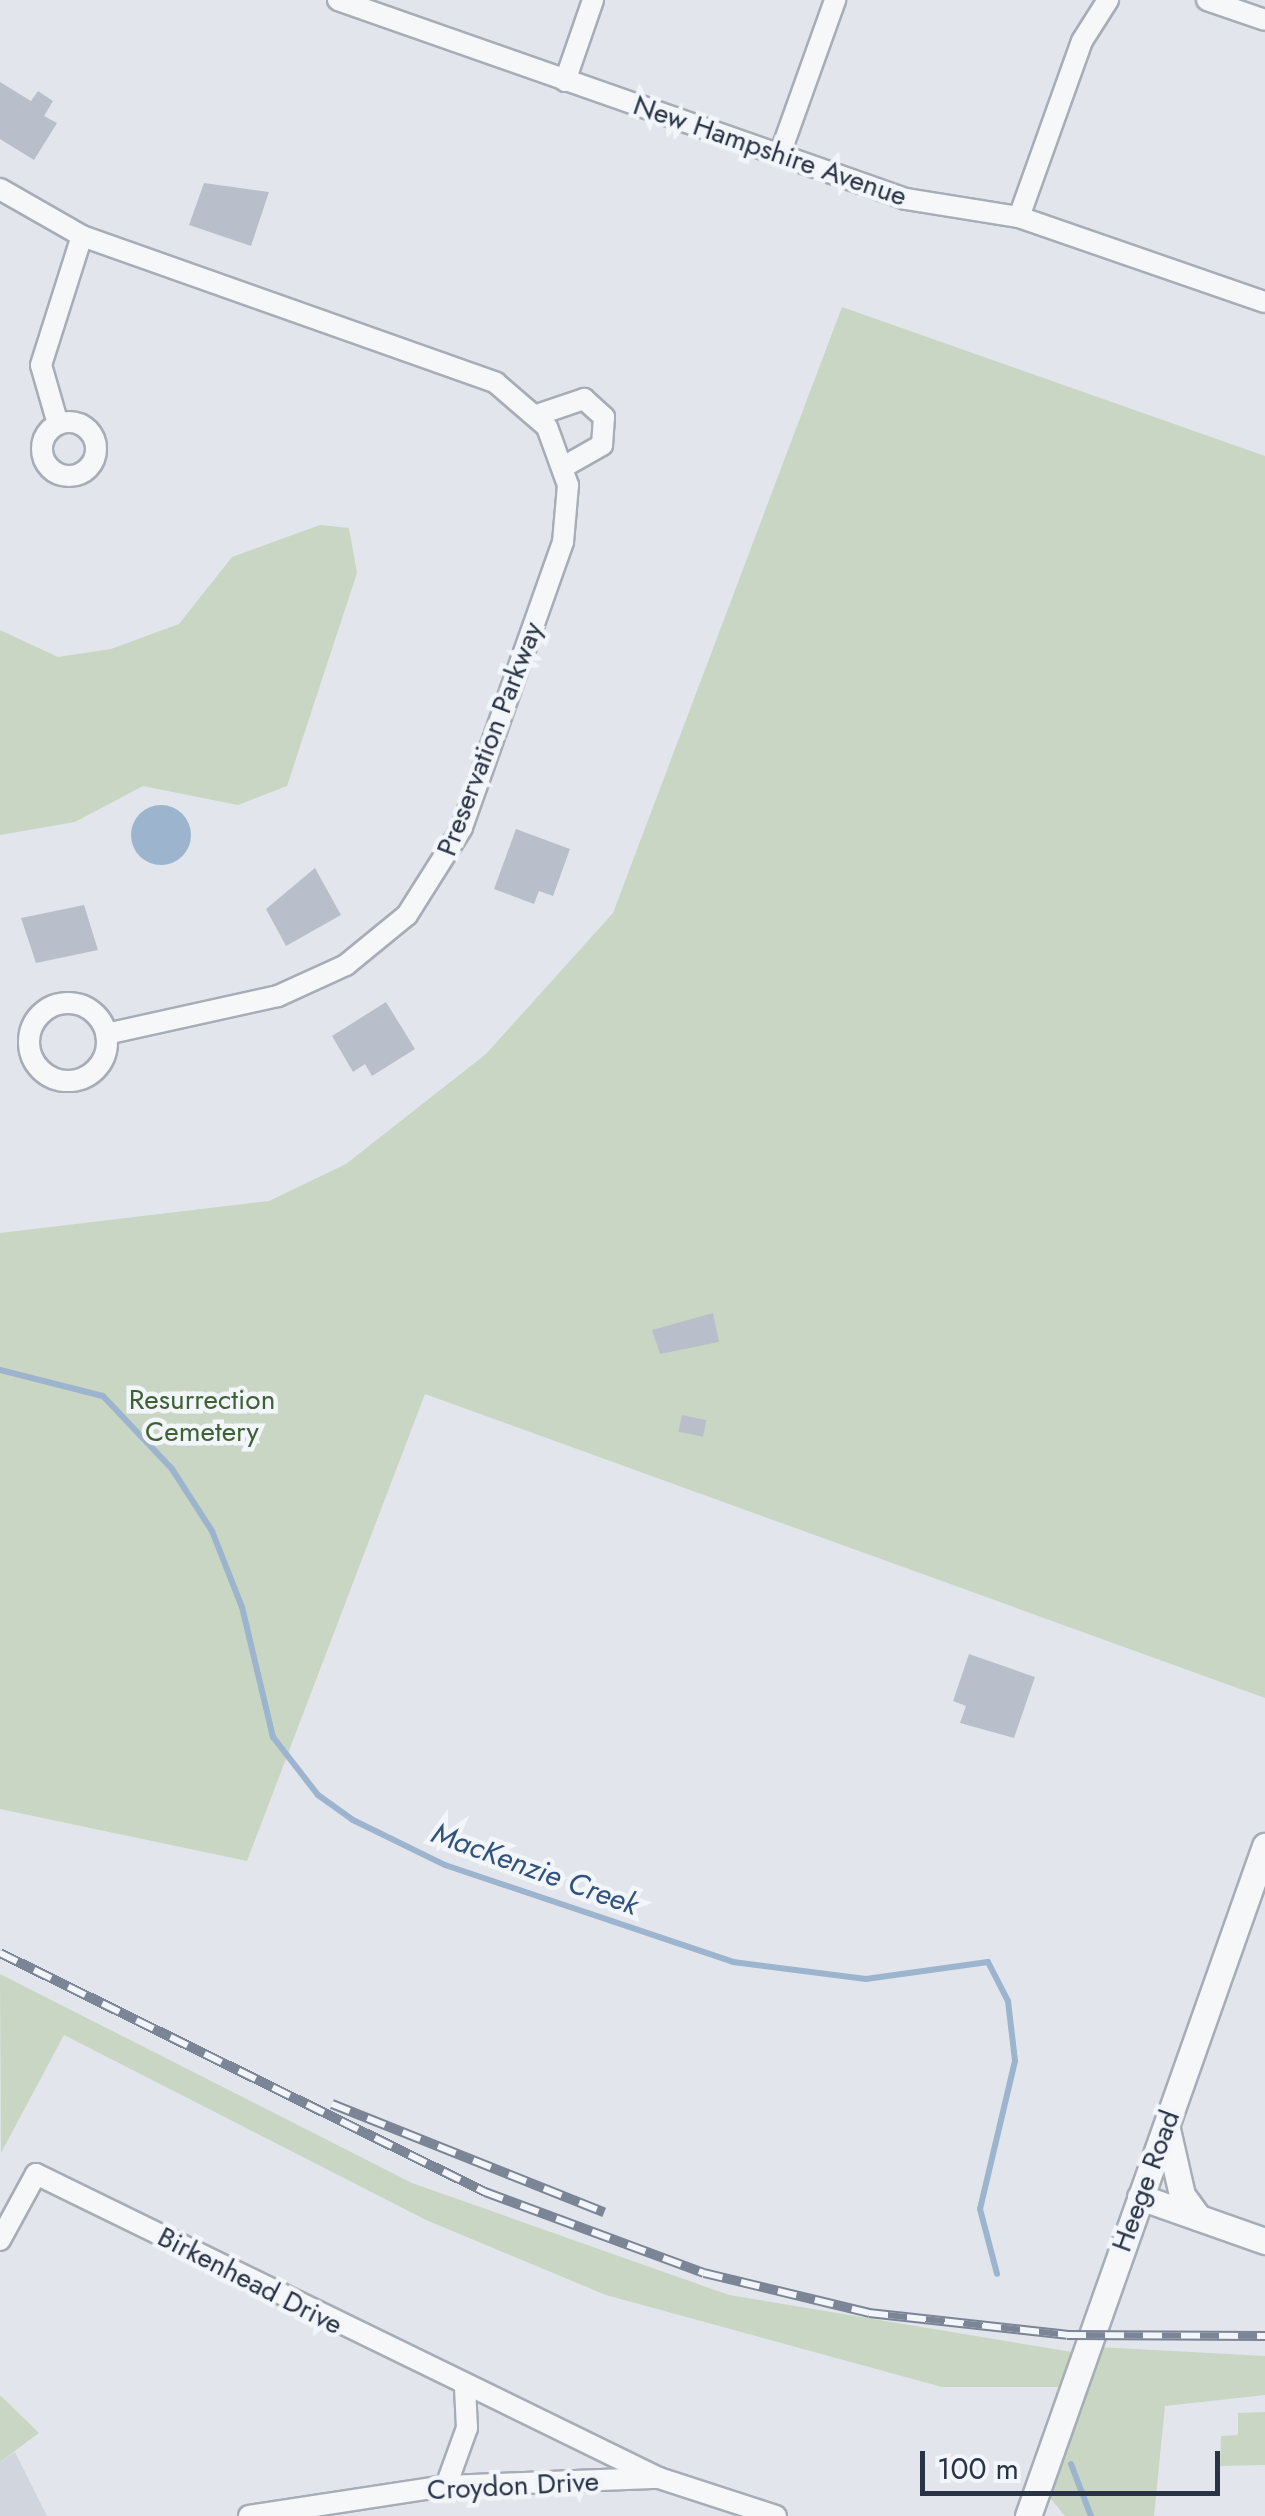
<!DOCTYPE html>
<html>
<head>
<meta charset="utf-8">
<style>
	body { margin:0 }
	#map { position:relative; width:1265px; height:2516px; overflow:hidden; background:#e2e6ec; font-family:Jost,sans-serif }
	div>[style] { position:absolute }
	.built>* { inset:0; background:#d0d5de }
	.green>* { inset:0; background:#c8d6c3 }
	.water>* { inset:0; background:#9cb4cd }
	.round { border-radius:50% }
	.stream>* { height:6px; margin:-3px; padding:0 3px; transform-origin:3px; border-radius:3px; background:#9cb4cd }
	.building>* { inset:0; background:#b9bfca; transform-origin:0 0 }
	.roads { filter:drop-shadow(2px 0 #a7adb7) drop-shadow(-2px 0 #a7adb7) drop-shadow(0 2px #a7adb7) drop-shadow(0 -2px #a7adb7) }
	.minor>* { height:20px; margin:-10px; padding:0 10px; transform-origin:10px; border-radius:10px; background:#f6f7f9 }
	.minor>.ring { margin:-10px; padding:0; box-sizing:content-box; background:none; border:20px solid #f6f7f9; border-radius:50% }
	.tertiary>* { height:25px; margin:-12.5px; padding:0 12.5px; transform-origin:12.5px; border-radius:12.5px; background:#f6f7f9 }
	.rail>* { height:10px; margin-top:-5px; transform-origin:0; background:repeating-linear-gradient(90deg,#f2f5f9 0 19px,#7b8596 0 38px); box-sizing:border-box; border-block:2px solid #7b8596 }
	span { translate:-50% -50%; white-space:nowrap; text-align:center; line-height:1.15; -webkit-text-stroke:9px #f2f5f9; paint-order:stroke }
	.street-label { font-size:28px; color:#293345 }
	.park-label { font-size:28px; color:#3e6235 }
	.water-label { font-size:30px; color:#30527c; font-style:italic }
	.scale { position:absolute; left:920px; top:2451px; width:300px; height:45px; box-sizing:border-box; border:5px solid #293345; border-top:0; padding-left:12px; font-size:30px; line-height:35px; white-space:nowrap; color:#293345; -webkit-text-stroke:8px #f2f5f9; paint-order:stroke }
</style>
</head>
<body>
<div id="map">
	<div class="built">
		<div style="clip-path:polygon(15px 2452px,47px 2516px,0 2516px,0 2462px)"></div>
	</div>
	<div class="green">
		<div style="clip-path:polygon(842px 307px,1265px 456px,1265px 1698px,425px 1394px,247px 1861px,0 1809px,0 1233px,269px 1201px,346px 1164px,486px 1054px,613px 913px)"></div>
		<div style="clip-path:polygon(320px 525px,349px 528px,357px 573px,287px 786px,238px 805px,143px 786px,75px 822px,0 835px,0 630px,58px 657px,111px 649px,179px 624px,232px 557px)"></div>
		<div style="clip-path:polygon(0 1974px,412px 2183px,729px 2295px,1072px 2352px,1062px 2387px,942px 2387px,606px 2295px,426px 2220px,64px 2035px,1px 2153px)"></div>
		<div style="clip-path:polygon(1098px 2347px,1265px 2356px,1265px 2395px,1165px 2406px,1154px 2516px,1065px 2516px,1046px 2493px)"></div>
		<div style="clip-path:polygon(0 2395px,39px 2433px,0 2462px)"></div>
		<div style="clip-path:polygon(1265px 2412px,1265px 2465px,1220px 2466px,1221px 2436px,1238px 2435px,1238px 2413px)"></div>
	</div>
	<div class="water">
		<div class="round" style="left:131px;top:805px;width:60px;height:60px"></div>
	</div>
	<div class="stream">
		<div style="left:0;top:1370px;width:106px;rotate:14.2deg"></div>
		<div style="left:103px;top:1396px;width:100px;rotate:46.6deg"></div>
		<div style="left:172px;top:1469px;width:74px;rotate:57.2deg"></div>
		<div style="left:212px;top:1531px;width:82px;rotate:68.5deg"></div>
		<div style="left:242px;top:1607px;width:134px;rotate:76.6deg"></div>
		<div style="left:273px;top:1737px;width:73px;rotate:52.2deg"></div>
		<div style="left:318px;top:1795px;width:43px;rotate:35.5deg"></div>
		<div style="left:353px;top:1820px;width:102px;rotate:26.1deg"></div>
		<div style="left:445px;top:1865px;width:304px;rotate:18.6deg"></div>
		<div style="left:733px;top:1962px;width:134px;rotate:7.3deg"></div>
		<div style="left:866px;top:1979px;width:123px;rotate:-7.9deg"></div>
		<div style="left:988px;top:1962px;width:44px;rotate:62.9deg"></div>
		<div style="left:1008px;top:2001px;width:60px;rotate:83.3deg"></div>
		<div style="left:1015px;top:2061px;width:152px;rotate:103.3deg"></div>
		<div style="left:980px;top:2209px;width:67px;rotate:75.3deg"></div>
		<div style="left:1071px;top:2464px;width:56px;rotate:69deg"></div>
	</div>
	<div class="building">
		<div style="clip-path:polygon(0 82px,31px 101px,38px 91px,53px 101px,44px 116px,57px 123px,34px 160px,0 139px)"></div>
		<div style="clip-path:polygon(204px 183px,269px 192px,251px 246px,189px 225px)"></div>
		<div style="clip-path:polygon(516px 829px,570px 849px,553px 896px,539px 891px,534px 904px,494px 889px)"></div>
		<div style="clip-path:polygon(315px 868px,341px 915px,286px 946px,266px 909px)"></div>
		<div style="clip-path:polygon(84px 905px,98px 950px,36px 963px,21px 918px)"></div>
		<div style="clip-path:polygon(386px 1002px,415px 1049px,372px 1076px,365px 1064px,353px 1072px,332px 1036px)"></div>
		<div style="clip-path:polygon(713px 1313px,719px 1342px,660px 1354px,652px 1330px)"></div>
		<div style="left:682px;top:1415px;width:25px;height:17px;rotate:12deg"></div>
		<div style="clip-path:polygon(969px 1654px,1035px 1677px,1014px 1738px,960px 1723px,966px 1706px,953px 1701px)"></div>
	</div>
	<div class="roads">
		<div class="minor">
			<div style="left:338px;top:0;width:602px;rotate:19.31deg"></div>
			<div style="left:906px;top:199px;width:114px;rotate:9.1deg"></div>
			<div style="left:1019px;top:217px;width:260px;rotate:19.1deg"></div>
			<div style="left:1207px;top:0;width:61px;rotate:19deg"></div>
			<div style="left:565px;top:81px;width:86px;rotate:-70.9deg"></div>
			<div style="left:780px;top:154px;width:164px;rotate:-70.3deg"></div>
			<div style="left:0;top:189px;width:95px;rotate:29.8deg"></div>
			<div style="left:82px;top:236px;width:439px;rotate:19.5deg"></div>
			<div style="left:496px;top:383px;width:67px;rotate:40.8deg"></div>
			<div style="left:547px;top:427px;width:62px;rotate:70.1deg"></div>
			<div style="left:568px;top:485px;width:57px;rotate:95deg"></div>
			<div style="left:563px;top:542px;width:303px;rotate:109.5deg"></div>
			<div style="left:462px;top:828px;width:103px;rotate:122.3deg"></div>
			<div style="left:407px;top:915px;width:79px;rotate:140.7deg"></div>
			<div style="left:346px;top:965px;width:75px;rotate:155.5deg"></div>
			<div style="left:278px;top:996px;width:176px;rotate:167.5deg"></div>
			<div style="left:1019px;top:217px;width:187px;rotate:-70.3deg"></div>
			<div style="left:1082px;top:41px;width:49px;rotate:-57.6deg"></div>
			<div style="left:537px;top:415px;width:50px;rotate:-18.8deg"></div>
			<div style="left:584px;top:399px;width:27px;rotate:42deg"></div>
			<div style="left:604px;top:417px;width:28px;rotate:94deg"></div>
			<div style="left:602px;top:445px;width:43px;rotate:150.4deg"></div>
			<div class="ring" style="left:42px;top:422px;width:34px;height:34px"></div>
			<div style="left:58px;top:424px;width:61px;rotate:-106.1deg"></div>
			<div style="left:41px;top:365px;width:135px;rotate:-72.4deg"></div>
			<div class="ring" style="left:29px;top:1003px;width:58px;height:58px"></div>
			<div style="left:0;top:2240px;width:75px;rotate:-61.4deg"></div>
			<div style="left:36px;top:2174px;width:693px;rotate:26.01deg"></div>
			<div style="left:659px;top:2478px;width:123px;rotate:18deg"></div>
			<div style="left:446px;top:2486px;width:62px;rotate:-70.1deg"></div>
			<div style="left:467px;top:2428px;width:40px;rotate:-92.9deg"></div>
			<div style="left:249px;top:2516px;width:199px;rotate:-8.7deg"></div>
			<div style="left:446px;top:2486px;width:213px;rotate:-2.2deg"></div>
		</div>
		<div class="tertiary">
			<div style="left:1167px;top:2129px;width:68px;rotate:77.2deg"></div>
			<div style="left:1182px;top:2195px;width:27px;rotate:54deg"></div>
			<div style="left:1140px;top:2197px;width:133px;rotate:19.4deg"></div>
			<div style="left:1028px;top:2516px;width:711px;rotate:-70.52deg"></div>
		</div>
	</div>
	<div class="rail">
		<div style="left:0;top:1953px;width:541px;rotate:26.23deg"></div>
		<div style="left:485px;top:2192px;width:233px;rotate:20.3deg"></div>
		<div style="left:704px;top:2273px;width:170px;rotate:13.6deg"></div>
		<div style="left:869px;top:2313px;width:199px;rotate:6.3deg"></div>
		<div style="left:1067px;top:2335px;width:198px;rotate:0.3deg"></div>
		<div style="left:332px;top:2104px;width:293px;rotate:21.7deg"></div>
	</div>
	<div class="street-label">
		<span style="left:770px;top:151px;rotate:19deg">New Hampshire Avenue</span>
		<span style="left:490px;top:739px;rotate:-69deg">Preservation Parkway</span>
		<span style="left:1146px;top:2181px;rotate:-70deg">Heege Road</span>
		<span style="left:250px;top:2281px;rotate:27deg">Birkenhead Drive</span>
		<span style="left:513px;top:2486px;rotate:-3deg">Croydon Drive</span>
	</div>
	<div class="park-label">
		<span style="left:202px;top:1416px">Resurrection<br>Cemetery</span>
	</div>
	<div class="water-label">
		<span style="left:535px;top:1869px;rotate:20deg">MacKenzie Creek</span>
	</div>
	<div class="scale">100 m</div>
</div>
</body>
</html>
